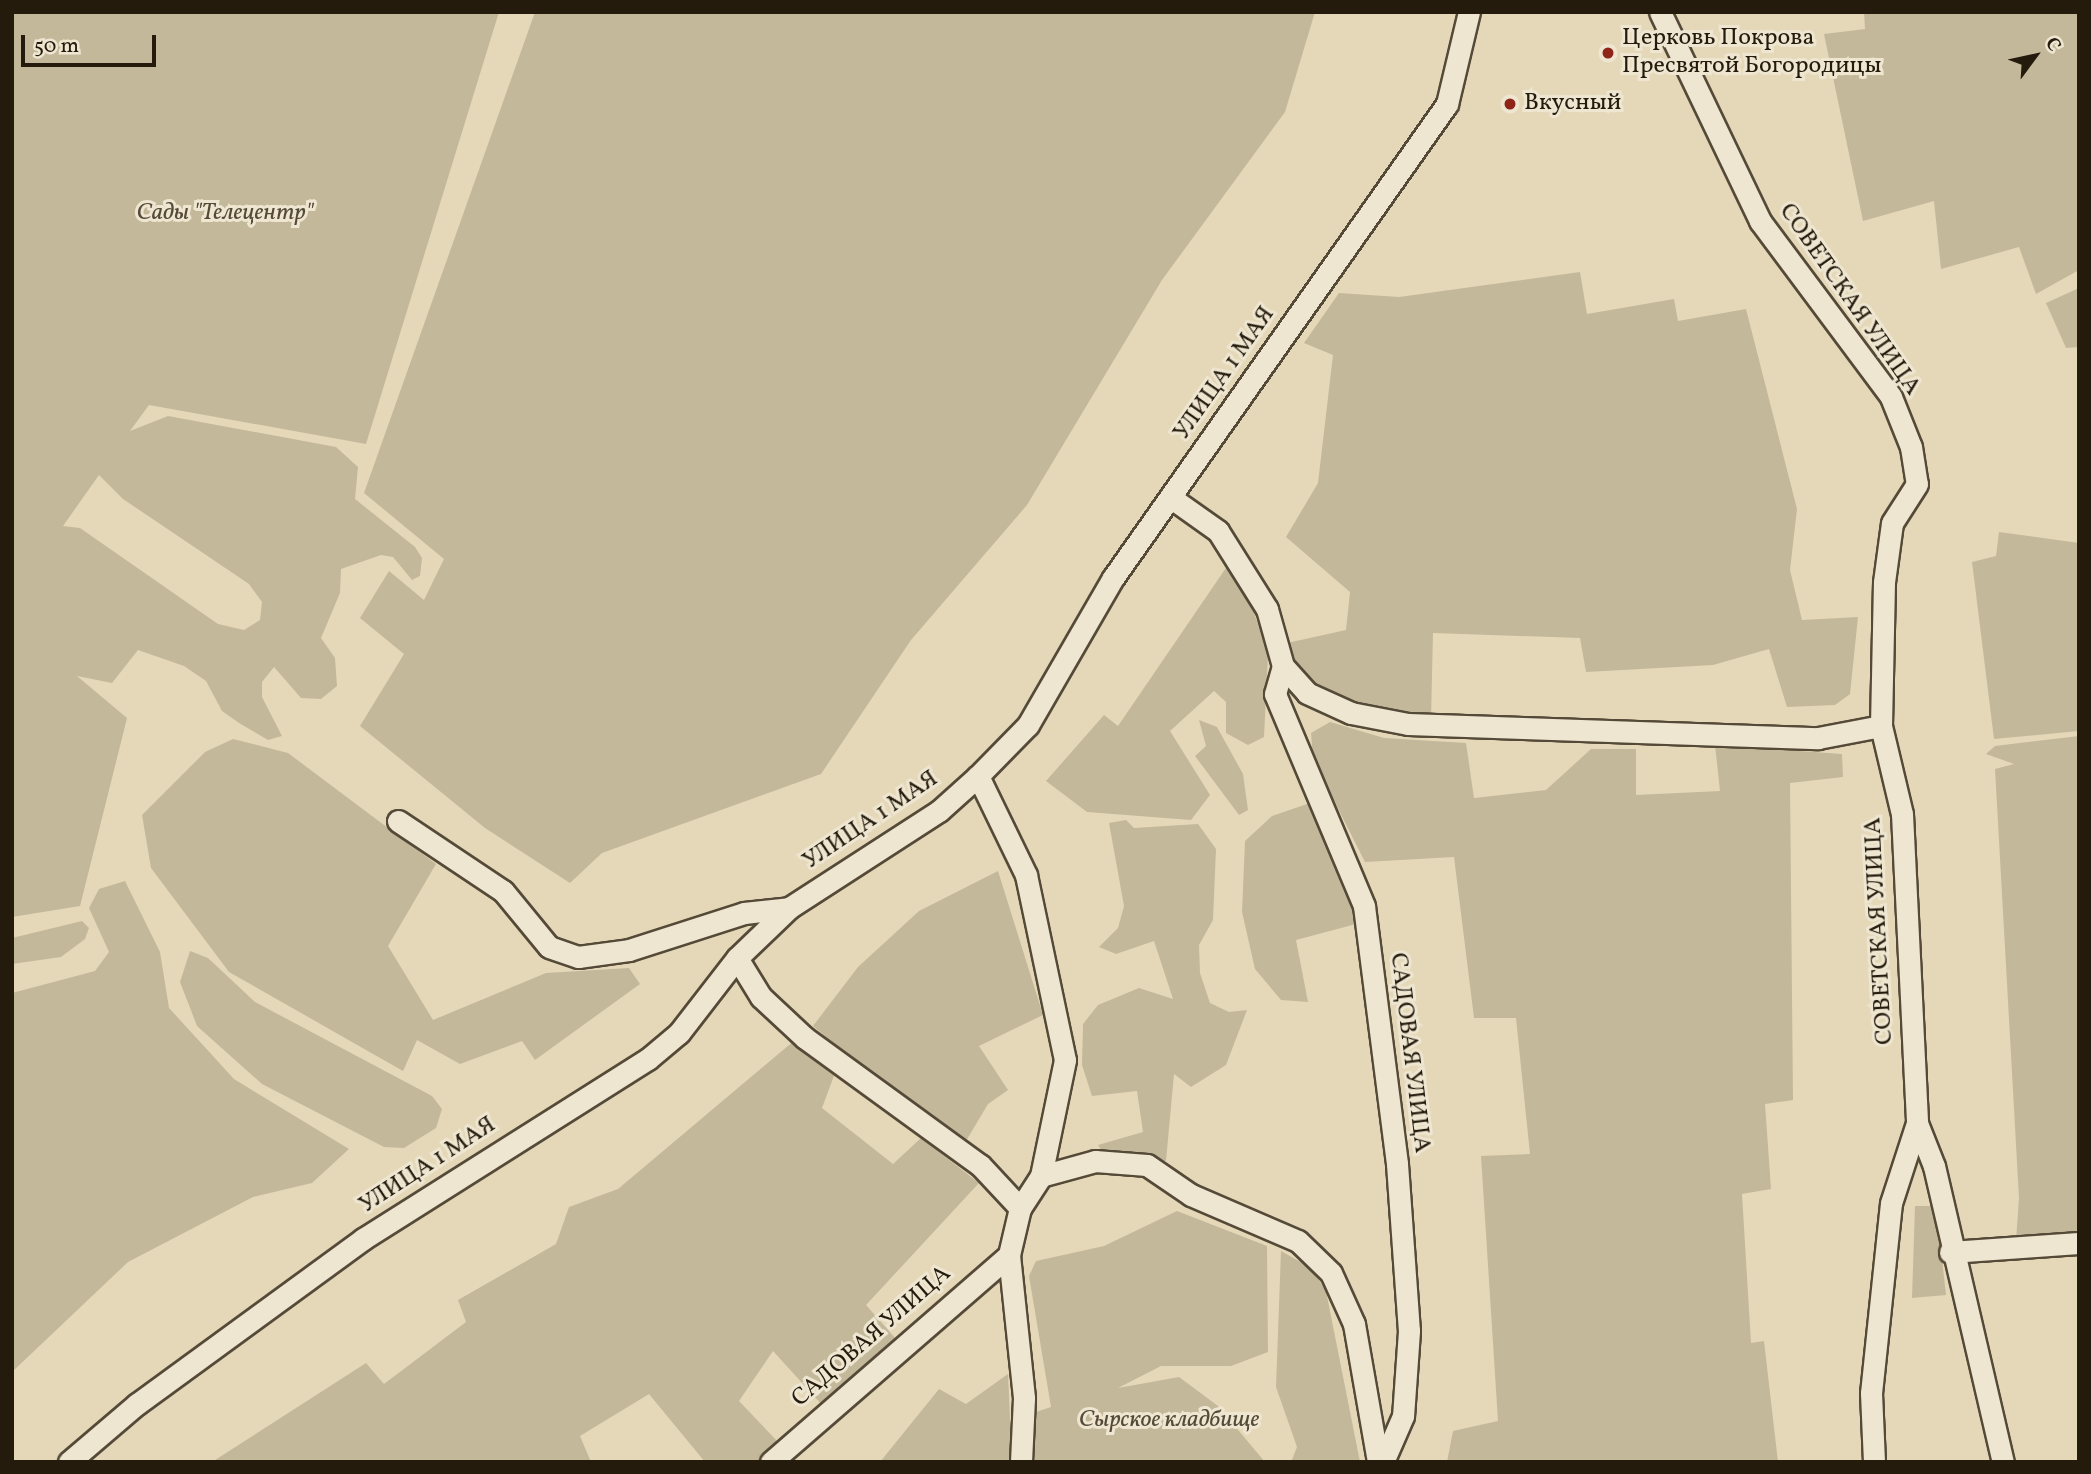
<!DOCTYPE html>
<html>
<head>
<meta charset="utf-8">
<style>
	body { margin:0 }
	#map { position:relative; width:2091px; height:1474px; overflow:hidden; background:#e5d8b8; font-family:Vollkorn,serif }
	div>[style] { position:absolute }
	.green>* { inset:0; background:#c4b89b }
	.roads { filter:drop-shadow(2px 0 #554a38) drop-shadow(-2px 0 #554a38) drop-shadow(0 2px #554a38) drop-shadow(0 -2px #554a38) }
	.street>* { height:21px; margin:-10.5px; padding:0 10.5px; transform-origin:10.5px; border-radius:10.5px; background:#eee6d1 }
	.dots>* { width:19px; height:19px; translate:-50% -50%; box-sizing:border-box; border:4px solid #eee6d1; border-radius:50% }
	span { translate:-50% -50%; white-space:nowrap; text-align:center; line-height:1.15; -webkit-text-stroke:6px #eee6d1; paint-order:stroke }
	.poi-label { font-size:24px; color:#251b0d }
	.left { translate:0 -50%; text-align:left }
	.park-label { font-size:24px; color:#554a38; font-style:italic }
	.street-label { font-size:24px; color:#251b0d }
	.frame { position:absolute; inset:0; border:14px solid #251b0d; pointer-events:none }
	.north { position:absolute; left:2000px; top:21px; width:70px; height:70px; -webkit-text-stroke:5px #eee6d1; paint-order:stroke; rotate:57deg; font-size:19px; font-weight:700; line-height:28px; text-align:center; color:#251b0d }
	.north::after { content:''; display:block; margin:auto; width:24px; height:32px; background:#251b0d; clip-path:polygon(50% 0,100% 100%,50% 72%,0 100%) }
	.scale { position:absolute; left:21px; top:35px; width:135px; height:32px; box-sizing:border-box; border:4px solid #251b0d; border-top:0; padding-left:9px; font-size:21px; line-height:24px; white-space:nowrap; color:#251b0d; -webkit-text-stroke:5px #eee6d1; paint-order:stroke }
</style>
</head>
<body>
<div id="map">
	<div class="green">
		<div style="clip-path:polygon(evenodd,12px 12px,499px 12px,366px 444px,149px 405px,130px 431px,168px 416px,336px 447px,358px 467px,355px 499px,415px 547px,422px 558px,420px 576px,412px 580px,393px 557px,381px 555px,341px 569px,340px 593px,321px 638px,335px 658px,337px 686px,321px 699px,301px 698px,274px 667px,262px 682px,262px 697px,282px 736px,268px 740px,239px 723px,222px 711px,206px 681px,184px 666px,138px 650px,112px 683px,77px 676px,127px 718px,80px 906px,12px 917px,12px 12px,99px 475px,123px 499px,249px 584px,262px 602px,260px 620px,244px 630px,218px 624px,80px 528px,63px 526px,99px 475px)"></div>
		<div style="clip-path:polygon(535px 12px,1315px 12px,1285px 112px,1162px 280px,1027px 505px,911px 640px,821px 774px,602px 853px,570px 883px,485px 828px,360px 726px,404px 654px,360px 618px,389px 571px,424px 600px,444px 559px,364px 493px)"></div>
		<div style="clip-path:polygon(1864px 12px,2079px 12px,2079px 270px,2036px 294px,2019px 247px,1941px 269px,1934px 201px,1863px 221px,1824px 34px,1865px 29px)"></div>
		<div style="clip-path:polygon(1580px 272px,1587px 314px,1674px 299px,1678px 321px,1746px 309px,1797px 509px,1790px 570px,1802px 620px,1858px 617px,1850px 694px,1835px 705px,1787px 707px,1769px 649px,1713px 665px,1586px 672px,1580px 638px,1433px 633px,1431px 719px,1374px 713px,1311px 686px,1293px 657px,1287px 643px,1346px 630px,1350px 592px,1286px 537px,1318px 483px,1333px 355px,1304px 343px,1339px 293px,1399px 297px)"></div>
		<div style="clip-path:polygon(2079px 288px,2079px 347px,2066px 348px,2046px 303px)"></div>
		<div style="clip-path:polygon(1999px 532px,2079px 543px,2079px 731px,1994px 739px,1972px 562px,1996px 556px)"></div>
		<div style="clip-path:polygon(1230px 562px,1244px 583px,1268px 654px,1264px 737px,1248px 745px,1226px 733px,1226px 702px,1214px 691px,1170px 731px,1210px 795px,1191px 820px,1087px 812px,1046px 781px,1104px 715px,1118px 726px)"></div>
		<div style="clip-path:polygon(1199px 720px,1217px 727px,1243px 774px,1248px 810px,1239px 815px,1195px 756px,1206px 746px)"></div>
		<div style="clip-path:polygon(1330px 722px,1384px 738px,1466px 743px,1474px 798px,1546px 790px,1591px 749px,1636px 749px,1636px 795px,1720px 791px,1715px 745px,1842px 754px,1843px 777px,1790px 783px,1793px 1100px,1765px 1104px,1771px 1189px,1742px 1194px,1751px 1343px,1764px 1341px,1778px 1462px,1447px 1462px,1453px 1431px,1498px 1421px,1481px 1156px,1530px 1154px,1516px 1018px,1474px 1018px,1454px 857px,1365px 862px,1313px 759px,1311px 733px)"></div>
		<div style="clip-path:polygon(2079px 736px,2079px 1237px,2016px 1241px,2019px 1198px,1995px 769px,2014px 764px,1986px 754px,1995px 746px)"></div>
		<div style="clip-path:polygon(233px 739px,288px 753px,436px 864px,388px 946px,433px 1020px,546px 973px,629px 968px,640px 984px,535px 1060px,522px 1041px,460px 1064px,417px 1040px,403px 1071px,229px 972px,151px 868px,142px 815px,205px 752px)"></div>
		<div style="clip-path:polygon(1310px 803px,1347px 887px,1356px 924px,1296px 940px,1308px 1002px,1281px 1000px,1255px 969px,1242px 912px,1245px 841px,1272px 816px)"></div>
		<div style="clip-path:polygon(1126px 820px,1134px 828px,1198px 824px,1216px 849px,1213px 920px,1199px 945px,1200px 973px,1210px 1003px,1229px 1012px,1247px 1010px,1226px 1065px,1191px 1087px,1174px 1074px,1166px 1161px,1102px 1151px,1098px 1145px,1143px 1132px,1137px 1091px,1092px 1096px,1082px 1065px,1083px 1024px,1098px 1005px,1139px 988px,1173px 999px,1154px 941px,1116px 954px,1099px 947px,1118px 928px,1124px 906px,1109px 823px)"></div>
		<div style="clip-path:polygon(998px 871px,1043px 1015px,979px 1046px,1008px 1090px,988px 1104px,966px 1141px,901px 1100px,813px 1026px,858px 967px,919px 911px)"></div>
		<div style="clip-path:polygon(125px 881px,160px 952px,169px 1008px,234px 1079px,349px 1149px,312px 1183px,253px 1197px,128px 1262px,12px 1372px,12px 993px,95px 971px,109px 952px,89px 908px,99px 889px)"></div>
		<div style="clip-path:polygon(82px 921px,89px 928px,85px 939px,61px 957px,12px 964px,12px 938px)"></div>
		<div style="clip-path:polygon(190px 951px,208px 958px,255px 1002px,432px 1096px,442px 1109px,436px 1128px,404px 1148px,384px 1147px,262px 1084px,197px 1026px,180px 982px)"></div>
		<div style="clip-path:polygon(795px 1040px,835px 1073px,822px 1108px,893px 1164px,921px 1138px,979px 1183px,866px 1305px,896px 1339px,823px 1406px,773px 1351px,739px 1401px,779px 1443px,759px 1462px,705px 1462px,649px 1394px,580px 1436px,591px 1462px,212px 1462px,366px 1363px,384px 1384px,466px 1322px,458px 1300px,556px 1244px,569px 1207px,618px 1189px)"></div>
		<div style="clip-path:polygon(1915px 1206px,1936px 1206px,1946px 1295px,1912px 1298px)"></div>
		<div style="clip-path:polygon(1177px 1211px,1267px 1246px,1268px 1352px,1231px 1366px,1161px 1366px,1118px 1388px,1179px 1377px,1218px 1406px,1265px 1462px,1030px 1462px,1036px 1412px,1051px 1407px,1029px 1276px,1036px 1261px,1104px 1246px)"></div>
		<div style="clip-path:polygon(1281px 1251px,1311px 1268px,1326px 1291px,1360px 1462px,1291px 1462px,1297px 1447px,1276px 1387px)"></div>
		<div style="clip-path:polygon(1008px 1374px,1012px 1462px,880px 1462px,939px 1389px,966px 1404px)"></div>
	</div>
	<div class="roads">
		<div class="street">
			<div style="left:1660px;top:12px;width:232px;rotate:64.4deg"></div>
			<div style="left:1760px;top:221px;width:219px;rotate:53.3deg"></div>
			<div style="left:1891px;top:397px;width:54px;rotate:68.2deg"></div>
			<div style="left:1911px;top:447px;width:37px;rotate:81deg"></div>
			<div style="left:1917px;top:484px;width:46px;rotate:122.7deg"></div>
			<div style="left:1892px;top:523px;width:60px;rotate:97.7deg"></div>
			<div style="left:1884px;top:582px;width:144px;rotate:91.2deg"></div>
			<div style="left:1881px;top:726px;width:90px;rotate:76.6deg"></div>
			<div style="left:1902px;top:814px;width:309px;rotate:87.2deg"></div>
			<div style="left:1917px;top:1123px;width:84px;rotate:108deg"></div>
			<div style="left:1891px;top:1203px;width:191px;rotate:96deg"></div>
			<div style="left:1871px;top:1393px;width:69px;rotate:87.5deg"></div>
			<div style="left:1170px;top:497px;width:59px;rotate:35.3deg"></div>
			<div style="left:1218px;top:531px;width:92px;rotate:57.9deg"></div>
			<div style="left:1267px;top:609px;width:59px;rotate:74.3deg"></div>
			<div style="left:1283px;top:666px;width:29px;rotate:106deg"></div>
			<div style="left:1275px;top:694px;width:230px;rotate:67.2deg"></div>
			<div style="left:1364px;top:906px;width:260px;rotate:82.7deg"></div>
			<div style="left:1397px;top:1164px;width:167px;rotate:85.9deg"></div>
			<div style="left:1409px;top:1331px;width:85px;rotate:94deg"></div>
			<div style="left:1403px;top:1416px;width:50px;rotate:113.5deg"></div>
			<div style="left:1283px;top:666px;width:36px;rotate:48deg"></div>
			<div style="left:1307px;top:693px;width:48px;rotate:24.4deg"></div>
			<div style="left:1351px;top:713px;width:58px;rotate:10.9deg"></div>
			<div style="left:1408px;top:724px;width:410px;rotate:2deg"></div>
			<div style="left:1818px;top:738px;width:64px;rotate:-10.8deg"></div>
			<div style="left:978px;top:776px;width:110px;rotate:64.1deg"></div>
			<div style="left:1026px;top:875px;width:189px;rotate:78.1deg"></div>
			<div style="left:1065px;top:1060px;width:118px;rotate:101.7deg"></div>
			<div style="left:1041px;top:1176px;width:38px;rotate:123deg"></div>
			<div style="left:1020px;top:1208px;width:48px;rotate:103.2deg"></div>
			<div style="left:1009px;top:1255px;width:144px;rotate:84deg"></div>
			<div style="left:1024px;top:1398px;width:64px;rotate:92.7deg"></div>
			<div style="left:398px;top:821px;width:126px;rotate:33.7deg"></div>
			<div style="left:503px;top:891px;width:72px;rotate:50.6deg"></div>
			<div style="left:549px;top:947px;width:31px;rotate:19deg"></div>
			<div style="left:578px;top:957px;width:51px;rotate:-7.8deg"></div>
			<div style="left:629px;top:950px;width:121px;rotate:-17.8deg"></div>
			<div style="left:744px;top:913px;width:45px;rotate:-6.3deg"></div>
			<div style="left:737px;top:958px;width:46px;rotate:58.4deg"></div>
			<div style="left:761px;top:997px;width:60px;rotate:43deg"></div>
			<div style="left:805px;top:1038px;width:216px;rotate:36deg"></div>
			<div style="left:980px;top:1165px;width:59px;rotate:47.1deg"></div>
			<div style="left:1917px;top:1123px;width:46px;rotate:68.4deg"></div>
			<div style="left:1934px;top:1166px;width:304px;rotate:76.9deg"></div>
			<div style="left:1041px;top:1176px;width:56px;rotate:-15.5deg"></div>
			<div style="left:1095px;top:1161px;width:52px;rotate:4.4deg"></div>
			<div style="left:1147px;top:1165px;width:53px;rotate:34.3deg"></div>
			<div style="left:1191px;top:1195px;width:116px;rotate:23.3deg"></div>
			<div style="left:1298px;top:1241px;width:46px;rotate:44.1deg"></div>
			<div style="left:1331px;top:1273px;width:56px;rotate:65.7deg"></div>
			<div style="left:1354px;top:1324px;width:140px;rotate:80.1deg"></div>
			<div style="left:1950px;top:1252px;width:129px;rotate:-4deg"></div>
			<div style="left:69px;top:1462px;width:89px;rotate:-40.5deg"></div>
			<div style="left:137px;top:1404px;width:280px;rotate:-36.1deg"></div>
			<div style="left:363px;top:1239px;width:337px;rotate:-32.3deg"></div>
			<div style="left:648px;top:1059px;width:40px;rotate:-40deg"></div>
			<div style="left:679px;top:1033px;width:95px;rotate:-52.3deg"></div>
			<div style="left:737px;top:958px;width:72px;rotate:-43.9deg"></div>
			<div style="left:789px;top:908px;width:179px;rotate:-32.9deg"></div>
			<div style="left:939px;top:811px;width:52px;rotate:-41.9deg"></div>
			<div style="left:978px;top:776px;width:71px;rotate:-45.6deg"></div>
			<div style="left:1028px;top:725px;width:170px;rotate:-60deg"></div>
			<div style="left:1113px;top:578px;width:580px;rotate:-54.83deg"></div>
			<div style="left:1447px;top:104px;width:95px;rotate:-76.6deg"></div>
			<div style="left:771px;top:1462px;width:315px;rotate:-41deg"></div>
		</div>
	</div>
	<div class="dots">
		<div style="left:1608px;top:53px;background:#8f2418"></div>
		<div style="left:1510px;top:104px;background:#8f2418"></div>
	</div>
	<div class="poi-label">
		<span class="left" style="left:1622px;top:53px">Церковь Покрова<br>Пресвятой Богородицы</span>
		<span class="left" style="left:1524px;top:104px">Вкусный</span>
	</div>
	<div class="park-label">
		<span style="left:225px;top:214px">Сады "Телецентр"</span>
		<span style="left:1169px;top:1421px">Сырское кладбище</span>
	</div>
	<div class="street-label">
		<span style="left:1849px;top:300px;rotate:55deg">СОВЕТСКАЯ УЛИЦА</span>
		<span style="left:1225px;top:374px;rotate:-55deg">УЛИЦА 1 МАЯ</span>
		<span style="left:871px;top:821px;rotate:-34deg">УЛИЦА 1 МАЯ</span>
		<span style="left:1880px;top:931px;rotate:-93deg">СОВЕТСКАЯ УЛИЦА</span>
		<span style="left:1409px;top:1053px;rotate:83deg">САДОВАЯ УЛИЦА</span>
		<span style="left:428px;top:1166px;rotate:-33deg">УЛИЦА 1 МАЯ</span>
		<span style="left:872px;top:1337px;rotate:-41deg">САДОВАЯ УЛИЦА</span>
	</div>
	<div class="frame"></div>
	<div class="north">С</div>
	<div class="scale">50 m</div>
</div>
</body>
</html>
